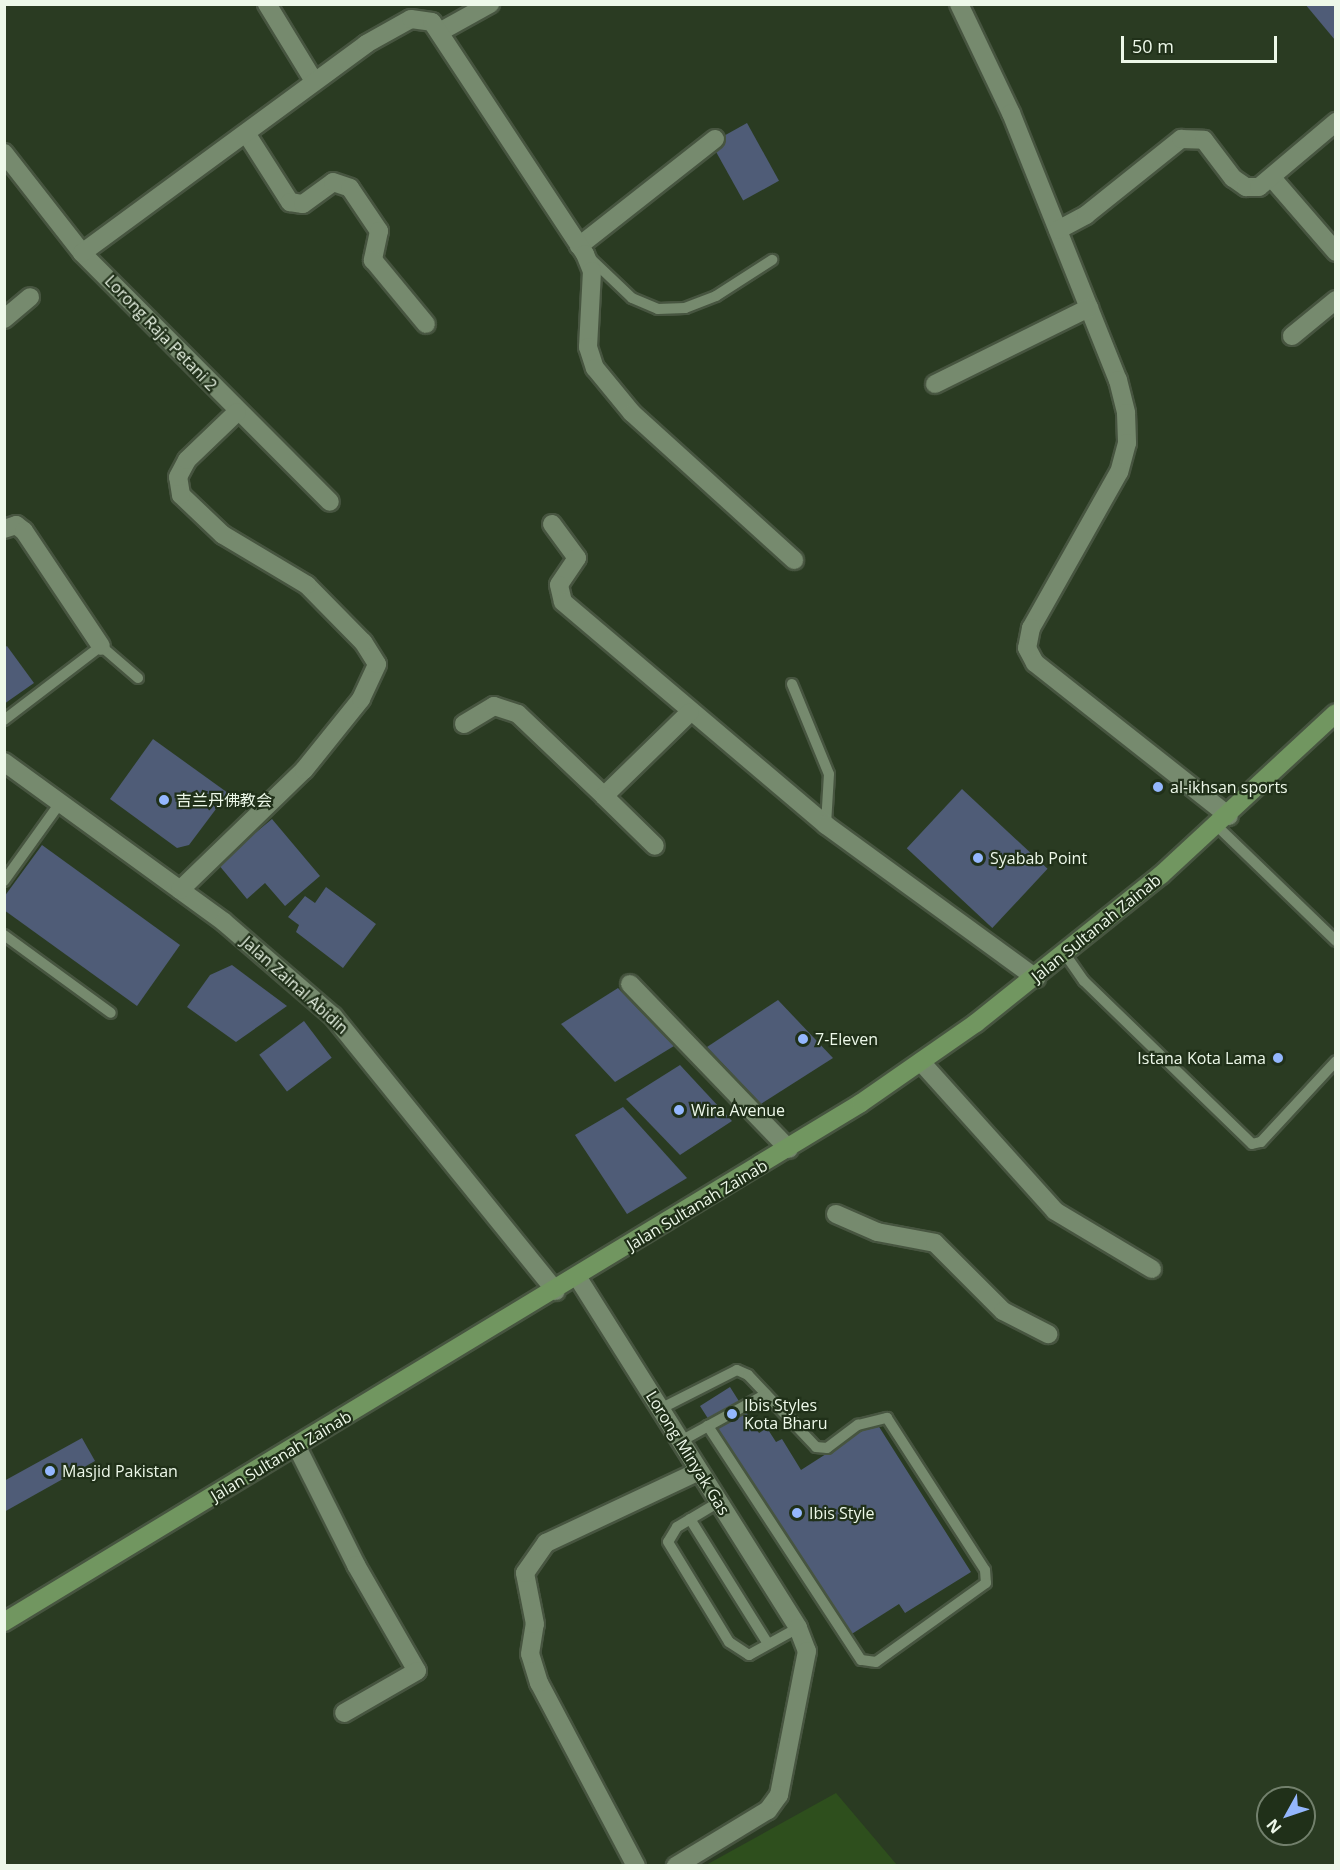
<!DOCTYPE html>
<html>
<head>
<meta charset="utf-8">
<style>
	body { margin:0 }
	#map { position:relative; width:1340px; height:1870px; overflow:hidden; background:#2a3b22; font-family:"Open Sans","Noto Sans SC",sans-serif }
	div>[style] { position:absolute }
	.green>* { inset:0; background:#2e4f1d }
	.building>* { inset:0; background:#4f5c77; transform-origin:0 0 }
	.roads { filter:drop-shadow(2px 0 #475540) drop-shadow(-2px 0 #475540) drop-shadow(0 2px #475540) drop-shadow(0 -2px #475540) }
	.lane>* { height:10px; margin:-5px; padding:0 5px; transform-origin:5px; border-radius:5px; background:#768a6e }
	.street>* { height:18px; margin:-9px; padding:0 9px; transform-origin:9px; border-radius:9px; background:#768a6e }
	.secondary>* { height:18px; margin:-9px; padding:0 9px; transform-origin:9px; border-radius:9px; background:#719660 }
	.dots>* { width:16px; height:16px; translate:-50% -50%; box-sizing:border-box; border:3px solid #203019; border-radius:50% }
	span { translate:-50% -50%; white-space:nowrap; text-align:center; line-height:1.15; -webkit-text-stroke:4.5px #203019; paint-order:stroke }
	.street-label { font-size:16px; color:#edf8e9 }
	.poi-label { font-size:16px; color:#edf8e9 }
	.left { translate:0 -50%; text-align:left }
	.right { translate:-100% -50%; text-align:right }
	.frame { position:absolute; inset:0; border:6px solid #edf8e9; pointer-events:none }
	.north { position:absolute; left:1256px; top:1786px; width:60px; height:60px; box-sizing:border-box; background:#203019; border:2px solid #72806c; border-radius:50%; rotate:230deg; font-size:16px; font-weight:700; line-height:24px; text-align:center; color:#edf8e9 }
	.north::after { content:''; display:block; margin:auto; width:21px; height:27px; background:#94b7fd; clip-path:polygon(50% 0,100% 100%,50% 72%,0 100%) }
	.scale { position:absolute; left:1121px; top:36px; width:156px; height:27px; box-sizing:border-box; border:3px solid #edf8e9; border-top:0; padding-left:8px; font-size:18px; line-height:21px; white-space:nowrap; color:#edf8e9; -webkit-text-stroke:4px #203019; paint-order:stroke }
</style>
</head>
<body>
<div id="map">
	<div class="green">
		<div style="clip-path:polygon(836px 1793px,897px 1865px,706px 1865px)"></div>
	</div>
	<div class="building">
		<div style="clip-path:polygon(1305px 4px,1335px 4px,1335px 40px)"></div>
		<div style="left:747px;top:123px;width:66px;height:41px;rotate:61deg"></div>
		<div style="clip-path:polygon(7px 646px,34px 683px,4px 704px,4px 648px)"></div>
		<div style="clip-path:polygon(153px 739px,228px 793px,189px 845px,177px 848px,110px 799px)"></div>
		<div style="left:962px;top:789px;width:117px;height:81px;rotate:43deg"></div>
		<div style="clip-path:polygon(272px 819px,320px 876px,285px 906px,265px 883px,247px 899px,218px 864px)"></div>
		<div style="clip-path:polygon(42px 845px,180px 945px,137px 1006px,4px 910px,4px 897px)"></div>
		<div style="clip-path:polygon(326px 887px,376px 924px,343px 968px,296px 932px,299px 925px,288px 917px,305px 896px,315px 903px)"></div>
		<div style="clip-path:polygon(232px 965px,287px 1006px,236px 1042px,187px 1007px,210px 975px)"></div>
		<div style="clip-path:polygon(618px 988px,674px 1046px,615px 1082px,561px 1024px)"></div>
		<div style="clip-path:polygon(778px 1000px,833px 1058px,761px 1104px,707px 1047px)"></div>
		<div style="left:304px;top:1021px;width:46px;height:56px;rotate:53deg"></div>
		<div style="clip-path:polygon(680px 1065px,732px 1121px,680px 1155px,626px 1099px)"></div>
		<div style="clip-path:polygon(623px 1107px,687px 1178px,627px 1214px,575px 1135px)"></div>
		<div style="clip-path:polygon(730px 1387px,759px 1433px,767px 1428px,776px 1442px,782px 1439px,801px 1470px,876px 1422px,971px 1572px,905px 1613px,899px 1604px,847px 1637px,700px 1406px)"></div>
		<div style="clip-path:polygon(82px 1438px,95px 1461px,4px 1512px,4px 1481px)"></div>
	</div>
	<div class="roads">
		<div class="lane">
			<div style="left:590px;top:258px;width:58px;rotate:43.6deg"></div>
			<div style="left:632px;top:298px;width:28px;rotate:23deg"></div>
			<div style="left:658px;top:309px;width:27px;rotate:-2deg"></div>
			<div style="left:685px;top:308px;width:33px;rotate:-21deg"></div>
			<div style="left:716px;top:296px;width:67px;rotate:-32.7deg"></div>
			<div style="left:792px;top:684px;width:97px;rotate:67.7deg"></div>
			<div style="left:829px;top:774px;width:51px;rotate:93.4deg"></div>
			<div style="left:4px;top:720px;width:122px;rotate:-37.3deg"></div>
			<div style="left:101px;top:646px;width:49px;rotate:40.9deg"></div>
			<div style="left:1218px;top:827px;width:164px;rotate:44deg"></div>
			<div style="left:4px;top:881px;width:96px;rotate:-54.3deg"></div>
			<div style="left:4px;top:935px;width:132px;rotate:36.1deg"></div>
			<div style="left:1065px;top:954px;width:33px;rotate:55deg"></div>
			<div style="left:1084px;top:981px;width:234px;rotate:44.1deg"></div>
			<div style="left:1252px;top:1144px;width:9px;rotate:-13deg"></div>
			<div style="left:1261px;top:1142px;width:110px;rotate:-47.2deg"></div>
			<div style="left:660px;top:1409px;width:86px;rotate:-26.9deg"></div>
			<div style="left:737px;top:1370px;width:12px;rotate:24deg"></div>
			<div style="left:748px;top:1375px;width:99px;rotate:46.6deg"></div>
			<div style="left:816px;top:1447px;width:11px;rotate:5deg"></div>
			<div style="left:827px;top:1448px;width:39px;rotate:-37deg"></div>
			<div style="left:858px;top:1425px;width:30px;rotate:-14deg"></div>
			<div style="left:887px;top:1418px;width:181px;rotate:57.2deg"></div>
			<div style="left:985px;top:1570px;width:13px;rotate:86deg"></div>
			<div style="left:986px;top:1583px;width:135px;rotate:144.3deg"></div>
			<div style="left:876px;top:1662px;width:15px;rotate:-172deg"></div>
			<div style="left:861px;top:1660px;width:280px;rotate:-123.2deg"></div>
			<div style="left:681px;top:1441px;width:97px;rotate:-28.9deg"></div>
			<div style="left:719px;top:1502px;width:49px;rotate:149.2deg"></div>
			<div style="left:677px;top:1527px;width:17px;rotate:121deg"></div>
			<div style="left:668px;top:1542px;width:117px;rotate:58.6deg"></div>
			<div style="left:729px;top:1642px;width:24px;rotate:33deg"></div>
			<div style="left:749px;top:1655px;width:56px;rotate:-28.9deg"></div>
			<div style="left:690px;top:1519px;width:147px;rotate:58deg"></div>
		</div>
		<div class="street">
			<div style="left:267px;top:4px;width:90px;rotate:58.6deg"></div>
			<div style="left:959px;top:4px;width:121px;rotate:64.5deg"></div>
			<div style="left:1011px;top:113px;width:288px;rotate:68.2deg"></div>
			<div style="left:1118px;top:380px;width:34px;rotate:76deg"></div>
			<div style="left:1126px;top:413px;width:30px;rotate:88deg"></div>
			<div style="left:1127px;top:443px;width:30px;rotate:105deg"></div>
			<div style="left:1119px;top:472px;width:179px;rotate:119.4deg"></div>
			<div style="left:1031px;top:628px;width:20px;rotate:101deg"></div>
			<div style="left:1027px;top:648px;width:17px;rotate:62deg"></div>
			<div style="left:1035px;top:663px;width:247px;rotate:38.3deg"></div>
			<div style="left:443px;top:30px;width:54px;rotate:-29deg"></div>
			<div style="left:246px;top:133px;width:82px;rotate:57.5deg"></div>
			<div style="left:290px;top:202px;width:13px;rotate:9deg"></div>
			<div style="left:303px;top:204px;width:37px;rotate:-36deg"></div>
			<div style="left:333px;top:182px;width:18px;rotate:19deg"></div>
			<div style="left:350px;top:188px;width:52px;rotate:56deg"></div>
			<div style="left:379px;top:231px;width:30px;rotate:102deg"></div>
			<div style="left:373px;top:260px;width:83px;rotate:50.4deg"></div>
			<div style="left:4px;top:153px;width:127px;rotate:52deg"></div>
			<div style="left:82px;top:253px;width:351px;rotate:45.1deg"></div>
			<div style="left:1272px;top:178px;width:98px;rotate:49.1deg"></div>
			<div style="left:1058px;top:230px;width:32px;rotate:-28deg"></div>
			<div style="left:1086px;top:215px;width:122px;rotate:-38.7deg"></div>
			<div style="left:1181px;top:139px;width:23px;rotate:2deg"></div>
			<div style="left:1204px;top:140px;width:48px;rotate:52.7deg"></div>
			<div style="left:1233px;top:178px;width:16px;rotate:35deg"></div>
			<div style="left:1246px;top:187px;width:13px"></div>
			<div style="left:1259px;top:187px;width:101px;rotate:-40.2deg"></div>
			<div style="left:579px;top:246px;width:173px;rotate:-38.2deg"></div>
			<div style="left:82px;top:253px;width:353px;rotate:-36.3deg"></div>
			<div style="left:366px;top:44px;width:51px;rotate:-29.1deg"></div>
			<div style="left:411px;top:19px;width:21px;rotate:8deg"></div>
			<div style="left:432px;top:22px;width:278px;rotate:56.6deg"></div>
			<div style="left:585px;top:254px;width:18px;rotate:68deg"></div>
			<div style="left:592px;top:271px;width:76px;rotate:93deg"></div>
			<div style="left:588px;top:347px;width:22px;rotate:72deg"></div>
			<div style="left:595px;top:368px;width:58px;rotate:50.6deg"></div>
			<div style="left:632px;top:413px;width:219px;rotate:42.2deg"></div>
			<div style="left:4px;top:319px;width:34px;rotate:-40deg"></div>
			<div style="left:1292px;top:336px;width:57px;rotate:-39.3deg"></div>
			<div style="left:935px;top:384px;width:172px;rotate:-26.3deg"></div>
			<div style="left:552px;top:524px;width:42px;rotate:53.7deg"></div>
			<div style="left:577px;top:558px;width:32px;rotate:124deg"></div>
			<div style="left:559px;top:585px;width:17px;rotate:77deg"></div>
			<div style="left:563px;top:602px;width:345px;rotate:40.3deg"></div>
			<div style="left:826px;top:825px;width:260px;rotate:36.1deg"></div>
			<div style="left:4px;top:529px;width:13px;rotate:-18deg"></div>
			<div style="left:16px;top:525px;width:10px;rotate:37deg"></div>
			<div style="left:24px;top:531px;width:138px;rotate:56.2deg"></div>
			<div style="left:464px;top:724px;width:35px;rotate:-31deg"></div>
			<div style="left:494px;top:706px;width:25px;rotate:18deg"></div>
			<div style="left:518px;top:714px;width:119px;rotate:43.6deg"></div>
			<div style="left:604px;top:796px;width:120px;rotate:-44.3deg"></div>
			<div style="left:4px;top:762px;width:272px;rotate:36deg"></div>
			<div style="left:224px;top:922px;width:144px;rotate:40.8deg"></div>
			<div style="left:333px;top:1016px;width:354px;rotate:51deg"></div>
			<div style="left:604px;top:796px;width:71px;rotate:44.4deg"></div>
			<div style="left:180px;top:890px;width:173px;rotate:-44.1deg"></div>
			<div style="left:304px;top:770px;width:91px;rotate:-51.2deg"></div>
			<div style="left:361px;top:699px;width:38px;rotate:-65deg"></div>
			<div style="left:377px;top:664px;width:26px;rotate:-122deg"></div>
			<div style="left:363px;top:642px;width:80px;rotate:-134.5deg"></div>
			<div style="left:307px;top:585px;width:98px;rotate:-149.2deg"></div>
			<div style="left:223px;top:535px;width:58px;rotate:-136.4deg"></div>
			<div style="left:181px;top:495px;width:18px;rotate:-99deg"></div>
			<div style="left:178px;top:477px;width:19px;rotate:-62deg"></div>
			<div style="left:187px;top:460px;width:69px;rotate:-43.8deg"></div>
			<div style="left:630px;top:984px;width:229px;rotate:46.1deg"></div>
			<div style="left:921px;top:1062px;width:200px;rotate:48deg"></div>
			<div style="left:1055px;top:1211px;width:113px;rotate:30.9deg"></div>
			<div style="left:836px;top:1214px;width:45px;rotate:23.7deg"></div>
			<div style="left:877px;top:1232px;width:59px;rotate:10.7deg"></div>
			<div style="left:935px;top:1243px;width:96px;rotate:45deg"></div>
			<div style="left:1003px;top:1311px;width:51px;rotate:27.1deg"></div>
			<div style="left:578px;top:1278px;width:413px;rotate:57.8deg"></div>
			<div style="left:798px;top:1628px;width:25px;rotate:69deg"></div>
			<div style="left:807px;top:1651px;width:147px;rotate:101deg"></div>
			<div style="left:779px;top:1795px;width:19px;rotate:126deg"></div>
			<div style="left:768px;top:1810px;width:108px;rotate:148.7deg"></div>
			<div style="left:297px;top:1447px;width:132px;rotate:63.4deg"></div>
			<div style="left:356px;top:1565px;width:122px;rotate:60.1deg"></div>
			<div style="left:417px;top:1671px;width:84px;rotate:150.1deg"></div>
			<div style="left:636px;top:1866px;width:207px;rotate:-117.9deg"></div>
			<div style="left:539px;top:1683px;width:30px;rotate:-107deg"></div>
			<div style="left:530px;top:1654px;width:30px;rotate:-81deg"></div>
			<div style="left:535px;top:1624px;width:52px;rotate:-101.1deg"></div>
			<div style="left:525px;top:1573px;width:37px;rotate:-55deg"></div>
			<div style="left:546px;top:1543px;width:169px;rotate:-25.2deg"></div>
		</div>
		<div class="secondary">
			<div style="left:4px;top:1622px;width:1002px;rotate:-31.2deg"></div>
			<div style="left:861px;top:1103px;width:140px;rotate:-34.8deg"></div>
			<div style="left:976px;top:1023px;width:237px;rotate:-38.7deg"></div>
			<div style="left:1161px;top:875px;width:238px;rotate:-42.8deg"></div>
		</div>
	</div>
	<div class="dots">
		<div style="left:1158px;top:787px;background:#94b7fd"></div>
		<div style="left:164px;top:800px;background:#94b7fd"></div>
		<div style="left:978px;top:858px;background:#94b7fd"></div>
		<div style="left:803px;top:1039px;background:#94b7fd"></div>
		<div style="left:1278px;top:1058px;background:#94b7fd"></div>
		<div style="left:679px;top:1110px;background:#94b7fd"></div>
		<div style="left:732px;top:1414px;background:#94b7fd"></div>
		<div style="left:50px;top:1471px;background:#94b7fd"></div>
		<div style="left:797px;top:1513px;background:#94b7fd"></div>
	</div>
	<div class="street-label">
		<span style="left:161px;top:333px;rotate:46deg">Lorong Raja Petani 2</span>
		<span style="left:1096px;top:928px;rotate:-39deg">Jalan Sultanah Zainab</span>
		<span style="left:295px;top:985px;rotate:42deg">Jalan Zainal Abidin</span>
		<span style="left:697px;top:1205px;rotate:-31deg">Jalan Sultanah Zainab</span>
		<span style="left:688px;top:1453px;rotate:58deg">Lorong Minyak Gas</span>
		<span style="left:281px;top:1456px;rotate:-31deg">Jalan Sultanah Zainab</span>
	</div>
	<div class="poi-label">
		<span class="left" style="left:1170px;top:787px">al-ikhsan sports</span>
		<span class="left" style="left:176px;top:800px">吉兰丹佛教会</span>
		<span class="left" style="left:990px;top:858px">Syabab Point</span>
		<span class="left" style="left:815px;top:1039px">7-Eleven</span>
		<span class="right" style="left:1266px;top:1058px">Istana Kota Lama</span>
		<span class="left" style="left:691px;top:1110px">Wira Avenue</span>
		<span class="left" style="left:744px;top:1414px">Ibis Styles<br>Kota Bharu</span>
		<span class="left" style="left:62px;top:1471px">Masjid Pakistan</span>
		<span class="left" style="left:809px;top:1513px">Ibis Style</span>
	</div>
	<div class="frame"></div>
	<div class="north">N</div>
	<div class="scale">50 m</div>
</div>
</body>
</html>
